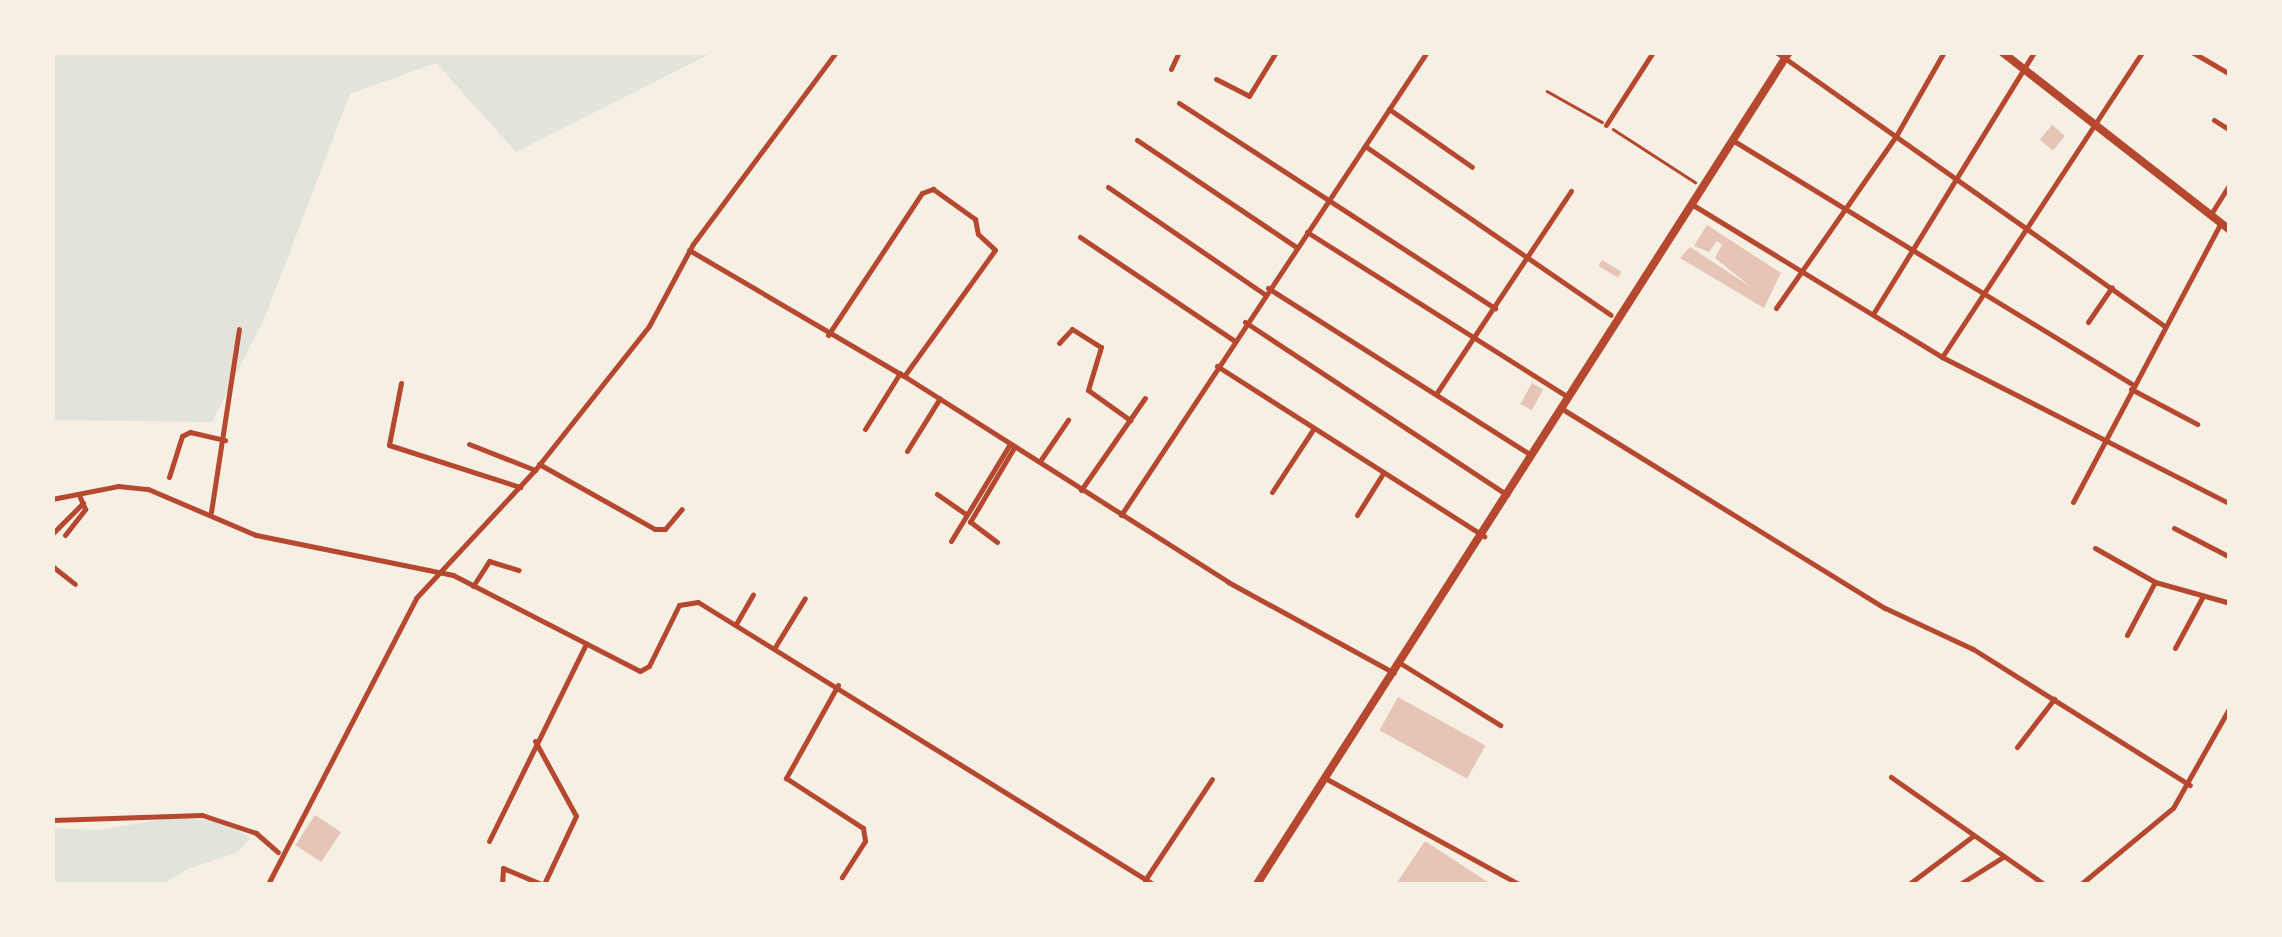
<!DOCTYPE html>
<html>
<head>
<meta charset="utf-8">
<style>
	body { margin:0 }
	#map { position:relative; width:2282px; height:937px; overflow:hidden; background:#f6efe4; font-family:Lora,serif }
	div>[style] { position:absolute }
	.green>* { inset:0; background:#e2e4dc }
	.building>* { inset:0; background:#e6c5b7; transform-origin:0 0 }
	.path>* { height:2.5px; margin:-1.25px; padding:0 1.25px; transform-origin:1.25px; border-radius:1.25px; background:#b5482f }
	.minor>* { height:5px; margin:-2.5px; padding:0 2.5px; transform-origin:2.5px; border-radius:2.5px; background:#b5482f }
	.secondary>* { height:8px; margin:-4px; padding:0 4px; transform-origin:4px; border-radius:4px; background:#b5482f }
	span { translate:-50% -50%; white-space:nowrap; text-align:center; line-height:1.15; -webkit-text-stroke:9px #f6efe4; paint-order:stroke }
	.frame { position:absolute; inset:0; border:55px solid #f6efe4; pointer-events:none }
</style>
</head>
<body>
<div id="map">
	<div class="green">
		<div style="clip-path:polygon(53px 53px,712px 53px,516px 152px,436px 63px,350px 94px,265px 317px,212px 422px,53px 420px)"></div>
		<div style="clip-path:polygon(170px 818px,222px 821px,251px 838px,238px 852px,185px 870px,164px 884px,53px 884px,52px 828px,99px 830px)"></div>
	</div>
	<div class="building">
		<div style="left:2052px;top:125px;width:17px;height:19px;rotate:40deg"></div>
		<div style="clip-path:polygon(1707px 225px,1781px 273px,1764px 308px,1680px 258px,1690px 247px,1751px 287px,1715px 258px,1722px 245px,1717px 241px,1709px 252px,1694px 246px)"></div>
		<div style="left:1602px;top:260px;width:23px;height:7px;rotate:31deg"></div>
		<div style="left:1532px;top:383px;width:13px;height:24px;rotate:29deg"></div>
		<div style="left:1398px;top:697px;width:100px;height:38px;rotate:29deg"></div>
		<div style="left:315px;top:815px;width:31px;height:36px;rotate:33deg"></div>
		<div style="clip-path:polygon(1425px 841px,1491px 884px,1396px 884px)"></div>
	</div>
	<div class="path">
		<div style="left:1547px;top:91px;width:63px;rotate:29.4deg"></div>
		<div style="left:1613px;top:129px;width:98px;rotate:32.9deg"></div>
	</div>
	<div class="minor">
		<div style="left:1776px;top:52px;width:474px;rotate:35.2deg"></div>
		<div style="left:2192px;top:52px;width:44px;rotate:30.1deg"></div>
		<div style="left:1171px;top:69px;width:19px;rotate:-65deg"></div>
		<div style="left:1216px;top:79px;width:37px;rotate:27deg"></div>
		<div style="left:1249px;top:96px;width:52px;rotate:-58.5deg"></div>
		<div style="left:1179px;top:103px;width:377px;rotate:33deg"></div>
		<div style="left:1389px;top:109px;width:101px;rotate:34.9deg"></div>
		<div style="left:2214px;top:120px;width:19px;rotate:32deg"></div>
		<div style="left:1606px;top:125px;width:87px;rotate:-57.2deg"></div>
		<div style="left:1137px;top:140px;width:192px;rotate:33.9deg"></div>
		<div style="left:1734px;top:141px;width:466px;rotate:31.4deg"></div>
		<div style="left:1365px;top:146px;width:298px;rotate:34.5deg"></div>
		<div style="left:1108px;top:187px;width:189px;rotate:34.4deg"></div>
		<div style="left:1693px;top:205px;width:292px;rotate:31.4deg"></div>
		<div style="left:1942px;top:357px;width:323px;rotate:27deg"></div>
		<div style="left:2211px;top:214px;width:36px;rotate:-58deg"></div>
		<div style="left:1307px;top:232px;width:309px;rotate:32.3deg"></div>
		<div style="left:1080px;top:237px;width:184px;rotate:33.9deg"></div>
		<div style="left:689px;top:250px;width:249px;rotate:30.4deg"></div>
		<div style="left:904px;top:376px;width:384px;rotate:32.4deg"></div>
		<div style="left:1228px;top:582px;width:189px;rotate:28.7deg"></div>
		<div style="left:1268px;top:288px;width:312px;rotate:32.4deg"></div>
		<div style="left:1776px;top:308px;width:210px;rotate:-55.1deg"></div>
		<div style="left:1896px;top:136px;width:97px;rotate:-60.3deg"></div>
		<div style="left:1873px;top:314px;width:308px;rotate:-58.4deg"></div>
		<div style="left:1245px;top:322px;width:314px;rotate:33.4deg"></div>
		<div style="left:2088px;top:322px;width:42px;rotate:-55.6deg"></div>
		<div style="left:828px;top:335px;width:170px;rotate:-56.5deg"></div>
		<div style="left:922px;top:193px;width:12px;rotate:-20deg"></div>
		<div style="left:933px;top:189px;width:52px;rotate:35.5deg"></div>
		<div style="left:975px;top:219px;width:15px;rotate:79deg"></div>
		<div style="left:978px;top:234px;width:23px;rotate:43deg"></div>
		<div style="left:995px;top:250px;width:155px;rotate:125.8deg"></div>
		<div style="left:1059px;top:343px;width:19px;rotate:-47deg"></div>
		<div style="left:1072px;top:329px;width:34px;rotate:32deg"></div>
		<div style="left:1101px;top:347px;width:45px;rotate:106.8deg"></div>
		<div style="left:1088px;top:390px;width:52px;rotate:35.5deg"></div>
		<div style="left:1942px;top:357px;width:365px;rotate:-56.7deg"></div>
		<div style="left:1217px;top:366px;width:317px;rotate:32.5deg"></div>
		<div style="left:401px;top:383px;width:63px;rotate:101deg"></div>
		<div style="left:389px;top:445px;width:138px;rotate:17.8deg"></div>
		<div style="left:2131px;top:389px;width:75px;rotate:27.9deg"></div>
		<div style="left:1436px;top:394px;width:244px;rotate:-56.4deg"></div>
		<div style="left:1564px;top:410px;width:377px;rotate:31.7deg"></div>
		<div style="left:1885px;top:608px;width:97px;rotate:25deg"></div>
		<div style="left:1973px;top:649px;width:256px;rotate:32.1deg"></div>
		<div style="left:865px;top:429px;width:66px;rotate:-58deg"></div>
		<div style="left:469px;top:444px;width:71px;rotate:21.5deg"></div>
		<div style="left:907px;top:451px;width:62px;rotate:-58.1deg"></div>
		<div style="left:1040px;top:461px;width:50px;rotate:-55.7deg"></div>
		<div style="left:539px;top:464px;width:133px;rotate:29.3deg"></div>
		<div style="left:655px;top:529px;width:10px"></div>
		<div style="left:665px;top:529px;width:26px;rotate:-50deg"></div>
		<div style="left:169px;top:477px;width:43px;rotate:-72.4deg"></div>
		<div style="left:182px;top:436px;width:9px;rotate:-27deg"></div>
		<div style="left:190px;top:432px;width:36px;rotate:13deg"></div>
		<div style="left:1081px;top:490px;width:112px;rotate:-55.2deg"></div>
		<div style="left:1272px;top:492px;width:73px;rotate:-56.7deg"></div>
		<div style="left:937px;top:494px;width:35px;rotate:35deg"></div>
		<div style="left:52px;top:499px;width:67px;rotate:-11.1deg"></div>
		<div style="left:118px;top:486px;width:30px;rotate:6deg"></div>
		<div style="left:148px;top:489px;width:117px;rotate:23.1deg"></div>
		<div style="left:256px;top:535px;width:201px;rotate:11.5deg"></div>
		<div style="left:453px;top:575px;width:210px;rotate:27.2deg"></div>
		<div style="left:640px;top:671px;width:10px;rotate:-29deg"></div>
		<div style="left:649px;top:666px;width:68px;rotate:-63.8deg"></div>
		<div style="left:679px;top:605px;width:19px;rotate:-9deg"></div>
		<div style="left:698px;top:602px;width:535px;rotate:31.79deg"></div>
		<div style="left:2073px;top:502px;width:314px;rotate:-62.1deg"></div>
		<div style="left:211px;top:512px;width:185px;rotate:-81.3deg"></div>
		<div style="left:1121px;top:515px;width:555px;rotate:-56.54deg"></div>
		<div style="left:1357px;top:515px;width:47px;rotate:-58deg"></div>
		<div style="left:2174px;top:528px;width:63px;rotate:27.4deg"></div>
		<div style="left:52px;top:534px;width:44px;rotate:-45deg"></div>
		<div style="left:65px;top:535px;width:33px;rotate:-52deg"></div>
		<div style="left:85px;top:509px;width:13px;rotate:-113deg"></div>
		<div style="left:951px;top:541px;width:114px;rotate:-58.7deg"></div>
		<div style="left:997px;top:542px;width:34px;rotate:-143deg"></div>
		<div style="left:970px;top:522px;width:88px;rotate:-59.4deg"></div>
		<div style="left:2095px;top:548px;width:69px;rotate:29.5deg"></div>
		<div style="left:2155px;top:582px;width:78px;rotate:15.6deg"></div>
		<div style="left:52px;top:566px;width:29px;rotate:38deg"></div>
		<div style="left:473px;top:586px;width:30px;rotate:-57deg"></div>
		<div style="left:489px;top:561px;width:31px;rotate:17deg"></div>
		<div style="left:736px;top:624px;width:34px;rotate:-60deg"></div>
		<div style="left:2127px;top:635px;width:60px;rotate:-62.2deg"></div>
		<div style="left:775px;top:647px;width:57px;rotate:-58.5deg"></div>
		<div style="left:2175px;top:648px;width:59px;rotate:-61.7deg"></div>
		<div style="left:1400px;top:663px;width:118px;rotate:31.8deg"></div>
		<div style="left:838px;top:685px;width:107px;rotate:119.2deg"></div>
		<div style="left:786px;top:778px;width:92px;rotate:33deg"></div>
		<div style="left:863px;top:828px;width:13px;rotate:81deg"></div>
		<div style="left:865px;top:841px;width:43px;rotate:122.6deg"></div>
		<div style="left:535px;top:741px;width:85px;rotate:61.3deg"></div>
		<div style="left:576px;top:816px;width:75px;rotate:115.2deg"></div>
		<div style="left:2017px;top:747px;width:61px;rotate:-52.4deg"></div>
		<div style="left:1891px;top:777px;width:187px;rotate:35deg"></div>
		<div style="left:1325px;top:778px;width:221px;rotate:28.7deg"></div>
		<div style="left:52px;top:820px;width:150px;rotate:-1.9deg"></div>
		<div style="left:202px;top:815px;width:57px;rotate:18.4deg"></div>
		<div style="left:256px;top:833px;width:29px;rotate:41deg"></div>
		<div style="left:489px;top:841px;width:220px;rotate:-63.8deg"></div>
		<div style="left:1145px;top:880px;width:121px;rotate:-56.4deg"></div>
		<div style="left:268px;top:884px;width:322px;rotate:-62.6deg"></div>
		<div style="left:416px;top:598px;width:175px;rotate:-47.1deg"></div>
		<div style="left:535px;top:470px;width:184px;rotate:-51.6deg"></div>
		<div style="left:649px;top:326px;width:93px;rotate:-61.8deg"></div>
		<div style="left:693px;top:244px;width:239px;rotate:-53.3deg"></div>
		<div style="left:502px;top:884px;width:16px;rotate:-86deg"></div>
		<div style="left:503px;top:868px;width:41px;rotate:22.8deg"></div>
		<div style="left:1909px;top:884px;width:80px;rotate:-36.9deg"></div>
		<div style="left:1960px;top:884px;width:51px;rotate:-32.1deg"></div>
		<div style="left:2081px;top:884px;width:119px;rotate:-39.6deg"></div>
		<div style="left:2173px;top:808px;width:116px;rotate:-60.6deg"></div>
	</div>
	<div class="secondary">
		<div style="left:2002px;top:52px;width:289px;rotate:38deg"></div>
		<div style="left:1257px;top:884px;width:988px;rotate:-57.4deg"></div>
	</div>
	<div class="frame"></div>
</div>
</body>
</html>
